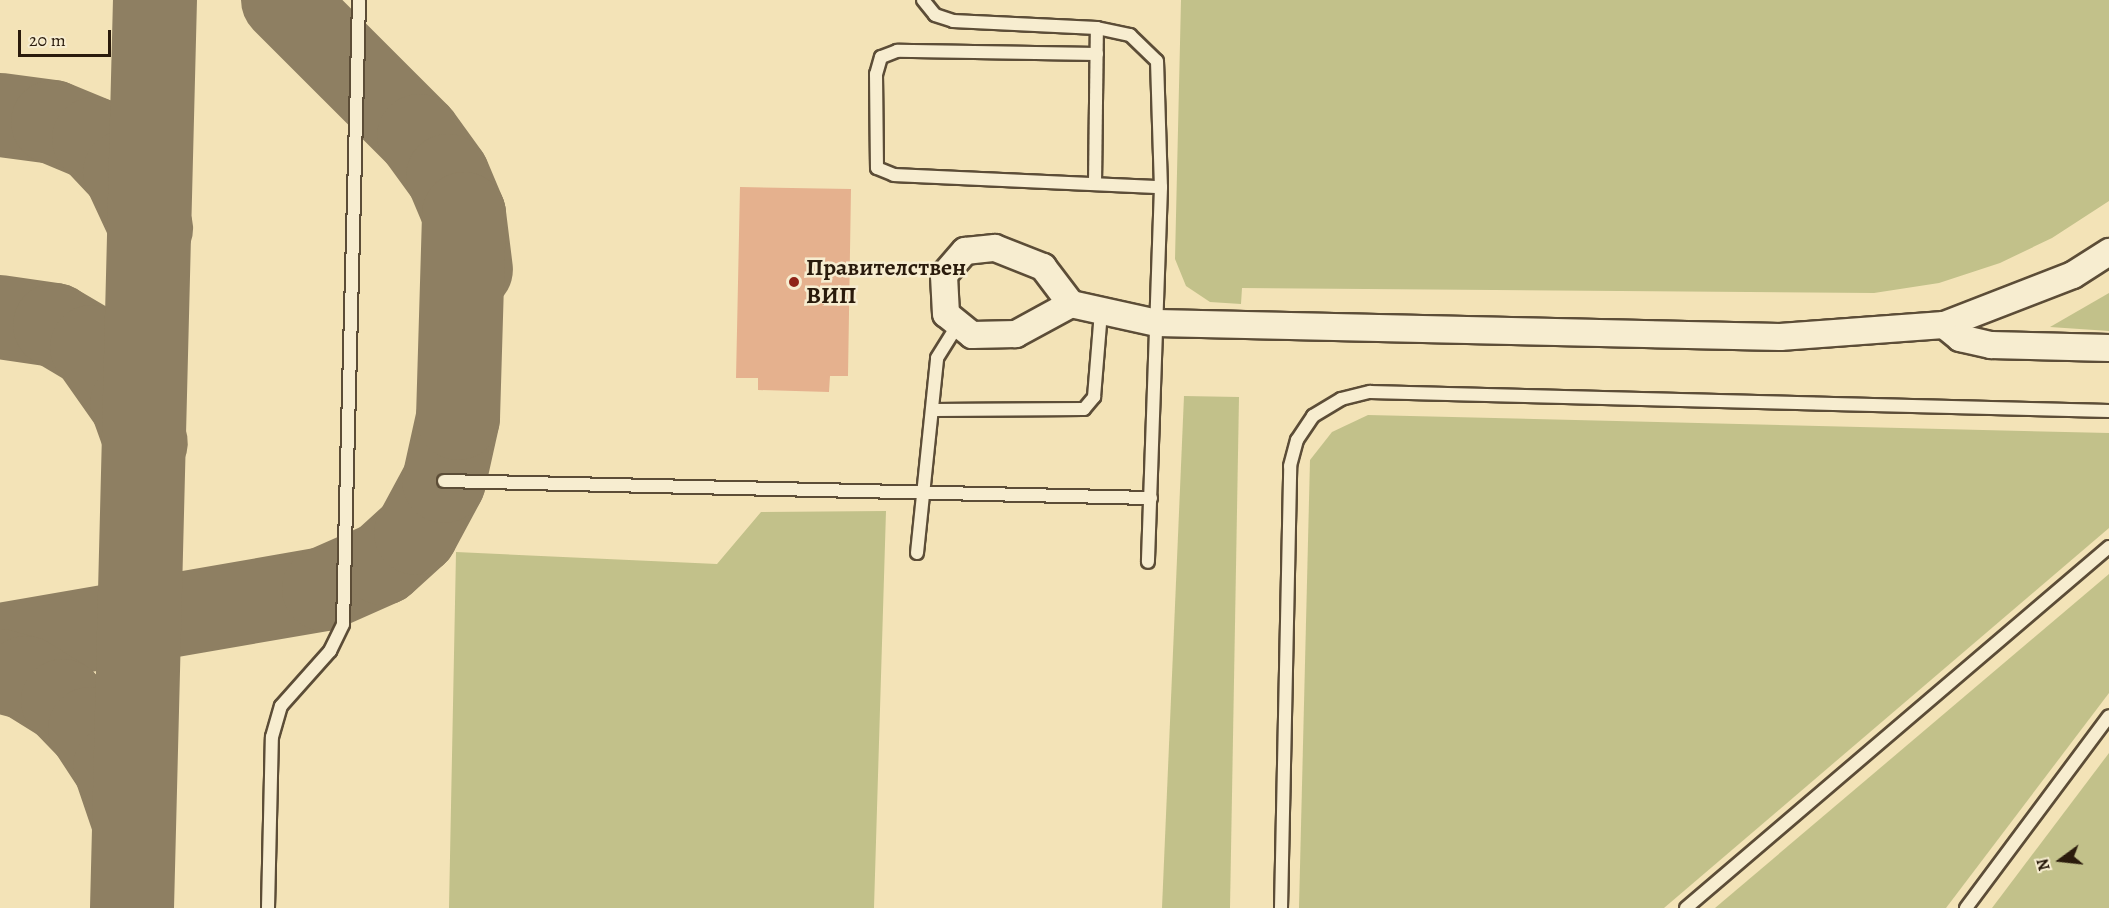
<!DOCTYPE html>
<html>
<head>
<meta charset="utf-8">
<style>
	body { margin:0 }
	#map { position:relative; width:2109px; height:908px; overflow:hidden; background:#f3e3b7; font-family:Alegreya,serif }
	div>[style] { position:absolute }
	.green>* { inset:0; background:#c2c18a }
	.taxiway>* { height:84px; margin:-42px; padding:0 42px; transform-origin:42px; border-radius:42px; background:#8e7f62 }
	.building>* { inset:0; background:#e5b18e }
	.roads { filter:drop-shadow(2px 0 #5c4d37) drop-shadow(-2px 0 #5c4d37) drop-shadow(0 2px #5c4d37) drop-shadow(0 -2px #5c4d37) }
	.lane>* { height:12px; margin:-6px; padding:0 6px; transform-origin:6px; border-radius:6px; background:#f7edd0 }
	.street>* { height:26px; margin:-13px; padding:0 13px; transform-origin:13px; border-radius:13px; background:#f7edd0 }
	.dots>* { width:16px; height:16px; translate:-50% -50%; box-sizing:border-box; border:3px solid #f7edd0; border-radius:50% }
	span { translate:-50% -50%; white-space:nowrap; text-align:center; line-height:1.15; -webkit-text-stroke:5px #f7edd0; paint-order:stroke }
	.poi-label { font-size:24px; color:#2a1b0c; font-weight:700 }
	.left { translate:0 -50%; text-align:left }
	.north { position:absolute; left:2031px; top:830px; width:60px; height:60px; -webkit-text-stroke:4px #f7edd0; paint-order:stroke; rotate:255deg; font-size:16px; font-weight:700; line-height:24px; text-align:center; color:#2a1b0c }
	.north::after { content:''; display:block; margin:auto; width:21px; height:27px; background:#2a1b0c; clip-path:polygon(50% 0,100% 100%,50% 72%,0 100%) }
	.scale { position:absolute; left:18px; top:30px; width:93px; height:27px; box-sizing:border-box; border:3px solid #2a1b0c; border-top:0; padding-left:8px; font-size:18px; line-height:21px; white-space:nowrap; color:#2a1b0c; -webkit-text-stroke:4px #f7edd0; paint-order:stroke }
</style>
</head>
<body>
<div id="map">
	<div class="green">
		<div style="clip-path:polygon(1181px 0,2109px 0,2109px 201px,2052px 238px,2000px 263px,1939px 283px,1874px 293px,1242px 288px,1241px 304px,1210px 302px,1186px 286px,1175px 259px)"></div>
		<div style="clip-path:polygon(2109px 293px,2109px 331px,2050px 327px)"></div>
		<div style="clip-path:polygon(1184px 396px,1239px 397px,1230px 908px,1162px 908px)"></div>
		<div style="clip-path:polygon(1368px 415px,2109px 433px,2109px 528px,1664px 908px,1299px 908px,1310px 460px,1332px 432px)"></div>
		<div style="clip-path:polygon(886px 511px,874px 908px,449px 908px,456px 552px,717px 564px,761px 512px)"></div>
		<div style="clip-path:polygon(2109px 574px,2109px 693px,1946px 908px,1715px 908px)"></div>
		<div style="clip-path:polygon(2109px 753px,2109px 908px,1992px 908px)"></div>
	</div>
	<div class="taxiway">
		<div style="left:283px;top:0;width:192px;rotate:45deg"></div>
		<div style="left:419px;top:136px;width:49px;rotate:54.1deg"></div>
		<div style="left:448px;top:176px;width:41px;rotate:67.2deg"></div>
		<div style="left:464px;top:214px;width:56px;rotate:82.9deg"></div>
		<div style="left:0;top:115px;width:53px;rotate:7.5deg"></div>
		<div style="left:53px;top:122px;width:44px;rotate:22.5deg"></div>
		<div style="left:94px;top:139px;width:45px;rotate:46.8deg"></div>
		<div style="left:125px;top:172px;width:62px;rotate:65.1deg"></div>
		<div style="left:0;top:317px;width:56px;rotate:8.3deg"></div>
		<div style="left:55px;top:325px;width:43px;rotate:30.7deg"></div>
		<div style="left:92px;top:347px;width:70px;rotate:54.9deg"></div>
		<div style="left:132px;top:404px;width:41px;rotate:70.3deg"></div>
		<div style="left:0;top:645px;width:329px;rotate:-9.8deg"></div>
		<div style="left:324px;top:589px;width:64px;rotate:-23.8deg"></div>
		<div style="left:383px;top:563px;width:45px;rotate:-42.3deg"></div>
		<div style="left:416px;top:533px;width:59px;rotate:-61.7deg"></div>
		<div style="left:444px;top:481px;width:65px;rotate:-77.5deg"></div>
		<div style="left:458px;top:418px;width:204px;rotate:-88.3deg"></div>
		<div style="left:0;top:671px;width:27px;rotate:15deg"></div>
		<div style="left:26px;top:678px;width:44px;rotate:31.9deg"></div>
		<div style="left:63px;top:701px;width:39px;rotate:46deg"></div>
		<div style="left:90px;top:729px;width:45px;rotate:56.7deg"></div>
		<div style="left:115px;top:767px;width:53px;rotate:71.2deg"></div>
		<div style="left:132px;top:908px;width:908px;rotate:-88.55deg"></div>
	</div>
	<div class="building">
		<div style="clip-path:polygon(740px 187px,851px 189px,848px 376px,830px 376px,829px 392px,758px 390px,758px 378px,736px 378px)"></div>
	</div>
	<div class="roads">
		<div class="lane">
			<div style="left:923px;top:0;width:19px;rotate:51deg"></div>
			<div style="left:935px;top:15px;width:19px;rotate:18deg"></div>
			<div style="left:953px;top:21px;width:144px;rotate:2.8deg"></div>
			<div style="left:1097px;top:28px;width:34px;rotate:12deg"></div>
			<div style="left:1130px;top:35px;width:37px;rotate:44deg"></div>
			<div style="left:1157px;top:61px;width:126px;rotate:88.2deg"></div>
			<div style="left:1161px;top:187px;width:375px;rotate:92deg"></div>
			<div style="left:1097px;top:54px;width:200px;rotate:-179.1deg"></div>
			<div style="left:897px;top:51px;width:17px;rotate:159deg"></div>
			<div style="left:881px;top:57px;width:18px;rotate:106deg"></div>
			<div style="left:876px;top:74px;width:94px;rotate:89.4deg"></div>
			<div style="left:877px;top:168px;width:18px;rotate:22deg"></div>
			<div style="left:894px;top:175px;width:267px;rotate:2.6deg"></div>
			<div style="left:1095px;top:184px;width:156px;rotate:-89.3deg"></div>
			<div style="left:934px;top:410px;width:150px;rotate:-0.4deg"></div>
			<div style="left:1084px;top:409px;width:16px;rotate:-50deg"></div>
			<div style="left:1094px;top:397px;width:86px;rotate:-85.3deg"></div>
			<div style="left:444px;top:481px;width:707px;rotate:1.38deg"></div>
			<div style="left:917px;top:553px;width:196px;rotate:-84.1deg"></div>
			<div style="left:937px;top:358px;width:38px;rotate:-58deg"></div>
			<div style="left:268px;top:908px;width:171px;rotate:-88.7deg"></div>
			<div style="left:272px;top:737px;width:32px;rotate:-74deg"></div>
			<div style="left:281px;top:706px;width:74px;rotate:-48.3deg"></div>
			<div style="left:330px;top:651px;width:30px;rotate:-64deg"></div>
			<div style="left:343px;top:624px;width:624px;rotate:-88.53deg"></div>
			<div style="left:1281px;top:908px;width:442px;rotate:-88.8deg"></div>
			<div style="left:1290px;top:466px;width:27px;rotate:-75deg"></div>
			<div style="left:1297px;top:440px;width:29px;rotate:-56deg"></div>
			<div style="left:1313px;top:416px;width:33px;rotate:-31deg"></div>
			<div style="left:1341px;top:399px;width:30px;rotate:-14deg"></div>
			<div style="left:1370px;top:392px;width:739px;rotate:1.47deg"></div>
			<div style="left:1686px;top:908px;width:556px;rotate:-40.48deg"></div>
			<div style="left:1966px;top:908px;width:239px;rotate:-53.3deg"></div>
		</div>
		<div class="street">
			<div style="left:1071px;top:304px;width:63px;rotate:151.4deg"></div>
			<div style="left:1016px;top:334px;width:44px;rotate:178.7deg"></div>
			<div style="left:972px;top:335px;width:33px;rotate:-141deg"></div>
			<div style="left:946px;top:314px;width:39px;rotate:-93deg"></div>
			<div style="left:944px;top:275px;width:32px;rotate:-49deg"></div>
			<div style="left:965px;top:251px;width:30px;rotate:-6deg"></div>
			<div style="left:995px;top:248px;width:52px;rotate:21.6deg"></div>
			<div style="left:1043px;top:267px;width:46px;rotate:52.9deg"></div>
			<div style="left:1071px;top:304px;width:88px;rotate:12.5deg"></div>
			<div style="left:1157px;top:323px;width:623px;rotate:1.29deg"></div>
			<div style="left:1780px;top:337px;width:164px;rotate:-4.2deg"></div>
			<div style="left:1944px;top:325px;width:138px;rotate:-21.2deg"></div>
			<div style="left:2073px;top:275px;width:43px;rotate:-32.6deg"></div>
			<div style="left:1944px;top:325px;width:21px;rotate:39deg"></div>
			<div style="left:1960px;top:338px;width:32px;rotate:13deg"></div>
			<div style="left:1991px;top:345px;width:118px;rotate:1.5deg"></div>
		</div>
	</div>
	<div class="dots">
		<div style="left:794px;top:282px;background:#8f2418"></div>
	</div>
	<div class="poi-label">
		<span class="left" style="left:806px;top:282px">Правителствен<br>ВИП</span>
	</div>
	<div class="north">N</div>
	<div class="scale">20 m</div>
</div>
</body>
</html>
